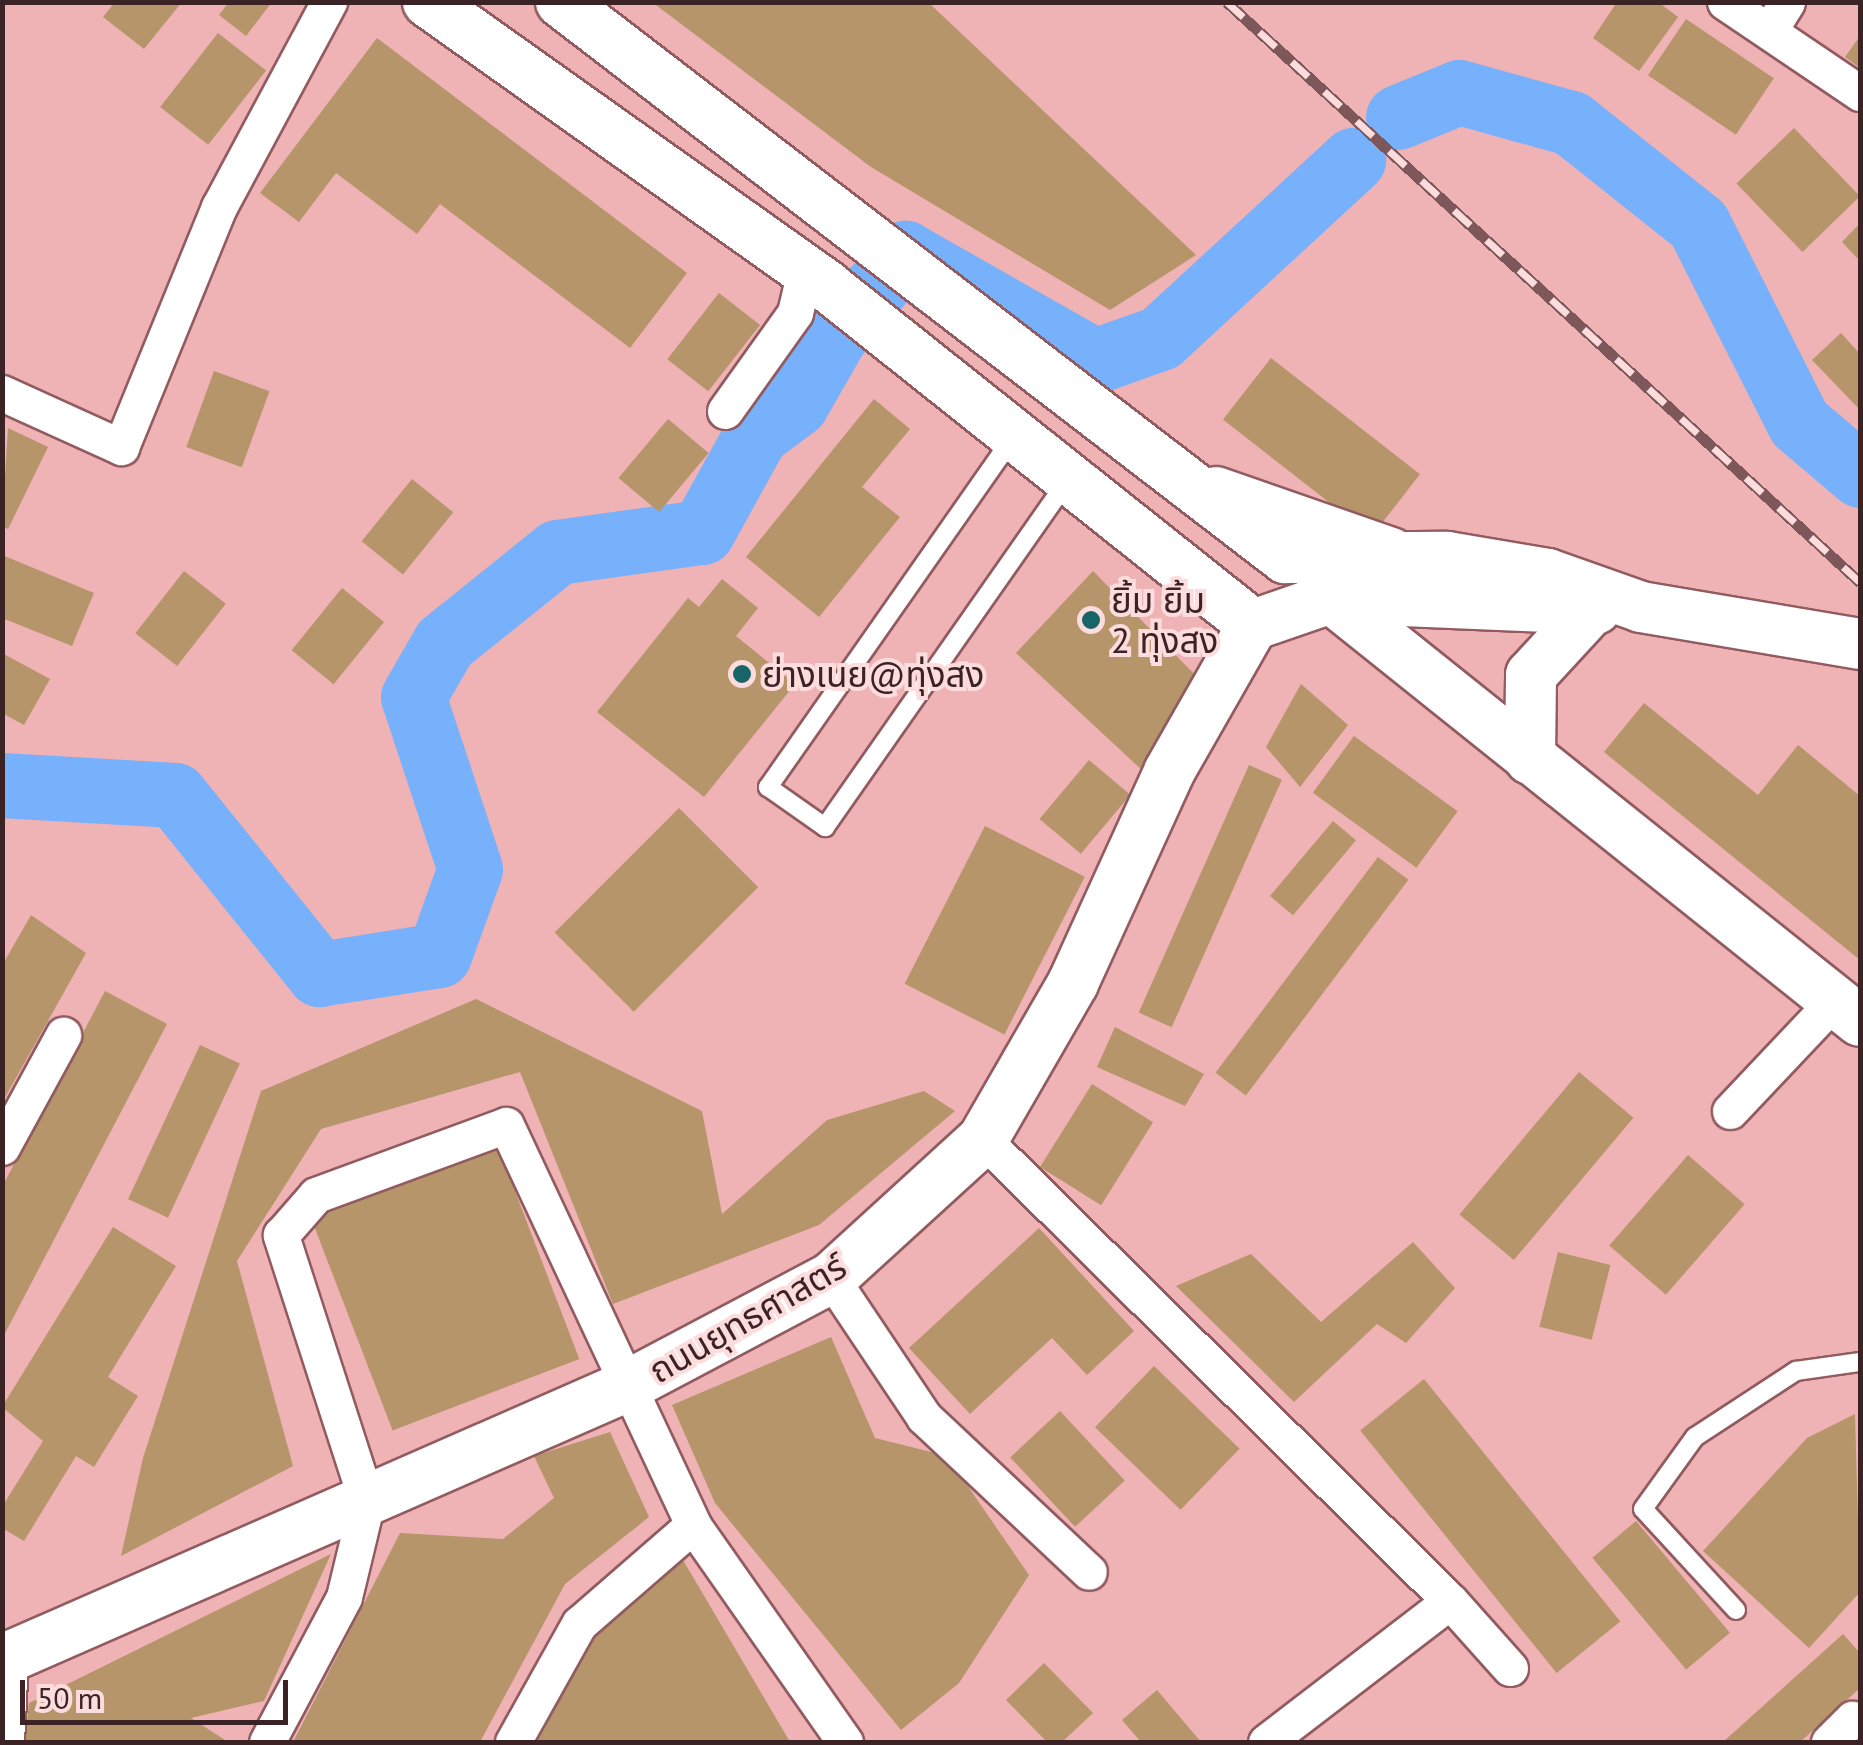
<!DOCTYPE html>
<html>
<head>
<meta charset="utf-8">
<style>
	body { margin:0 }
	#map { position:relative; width:1863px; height:1745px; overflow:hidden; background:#efb2b5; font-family:"PT Sans","Noto Sans Thai",sans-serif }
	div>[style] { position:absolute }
	.water>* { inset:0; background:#77b0fb }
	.river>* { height:65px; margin:-32.5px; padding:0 32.5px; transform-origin:32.5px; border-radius:32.5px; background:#77b0fb }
	.building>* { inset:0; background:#b59569; transform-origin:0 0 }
	.roads { filter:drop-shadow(2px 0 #915b5f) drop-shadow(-2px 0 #915b5f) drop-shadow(0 2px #915b5f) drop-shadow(0 -2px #915b5f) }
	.lane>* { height:18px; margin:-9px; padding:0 9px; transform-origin:9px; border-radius:9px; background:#fff }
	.street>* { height:35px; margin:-17.5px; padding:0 17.5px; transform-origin:17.5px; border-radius:17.5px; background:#fff }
	.secondary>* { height:50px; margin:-25px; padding:0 25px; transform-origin:25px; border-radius:25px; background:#fff }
	.rail>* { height:11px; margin-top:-5.5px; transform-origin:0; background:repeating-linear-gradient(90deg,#fcdcdd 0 22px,#7d575a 0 44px); box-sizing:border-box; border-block:2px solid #7d575a }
	.dots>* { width:28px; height:28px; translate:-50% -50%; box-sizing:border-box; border:5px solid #fcdcdd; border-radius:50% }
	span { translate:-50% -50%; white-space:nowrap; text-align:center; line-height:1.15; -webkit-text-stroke:8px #fcdcdd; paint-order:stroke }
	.poi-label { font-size:35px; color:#3b2325 }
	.left { translate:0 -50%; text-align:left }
	.street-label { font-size:35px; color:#3b2325 }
	.frame { position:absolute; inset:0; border:5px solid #3b2325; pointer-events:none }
	.scale { position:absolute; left:20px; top:1680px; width:268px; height:45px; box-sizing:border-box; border:5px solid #3b2325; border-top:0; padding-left:12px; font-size:30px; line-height:35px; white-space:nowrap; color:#3b2325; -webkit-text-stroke:8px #fcdcdd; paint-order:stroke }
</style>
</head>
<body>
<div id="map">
	<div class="water">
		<div style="clip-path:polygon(1824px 418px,1860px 444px,1860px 508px,1797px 446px)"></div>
	</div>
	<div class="river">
		<div style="left:1398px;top:117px;width:66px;rotate:-22.3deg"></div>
		<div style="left:1459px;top:92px;width:116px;rotate:15.5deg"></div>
		<div style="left:1571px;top:123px;width:162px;rotate:38.5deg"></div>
		<div style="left:1698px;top:224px;width:223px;rotate:63.1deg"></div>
		<div style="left:1799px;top:423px;width:80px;rotate:40.4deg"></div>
		<div style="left:2px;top:785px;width:173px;rotate:3.3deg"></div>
		<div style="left:175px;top:795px;width:230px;rotate:51.2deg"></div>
		<div style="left:319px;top:974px;width:121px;rotate:-9deg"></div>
		<div style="left:439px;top:955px;width:91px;rotate:-70.2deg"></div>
		<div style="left:470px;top:869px;width:181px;rotate:-108.3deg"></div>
		<div style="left:413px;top:697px;width:62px;rotate:-60.1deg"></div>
		<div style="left:444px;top:643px;width:145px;rotate:-38.8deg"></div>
		<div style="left:557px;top:552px;width:146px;rotate:-7.9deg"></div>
		<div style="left:702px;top:532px;width:112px;rotate:-61.1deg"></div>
		<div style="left:756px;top:434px;width:50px;rotate:-36.9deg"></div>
		<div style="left:796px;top:404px;width:78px;rotate:-60.2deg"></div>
		<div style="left:835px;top:336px;width:109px;rotate:-49.9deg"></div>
		<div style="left:905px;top:253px;width:219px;rotate:29.6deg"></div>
		<div style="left:1095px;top:361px;width:69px;rotate:-19.5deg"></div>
		<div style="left:1160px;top:338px;width:263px;rotate:-42.7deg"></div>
	</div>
	<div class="building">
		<div style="clip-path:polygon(115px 2px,182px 2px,144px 49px,103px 17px)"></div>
		<div style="clip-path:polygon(229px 2px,272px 2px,246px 36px,219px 15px)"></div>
		<div style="clip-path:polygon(652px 2px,928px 2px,1196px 255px,1110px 310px,871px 167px)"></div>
		<div style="clip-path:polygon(1617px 2px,1658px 2px,1678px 17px,1639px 71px,1593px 38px)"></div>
		<div style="left:1686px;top:19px;width:106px;height:68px;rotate:34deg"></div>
		<div style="left:218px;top:33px;width:61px;height:94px;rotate:38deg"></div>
		<div style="clip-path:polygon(1860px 36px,1860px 68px,1845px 57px)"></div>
		<div style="clip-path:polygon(377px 38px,687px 273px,630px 348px,440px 204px,417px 234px,336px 173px,299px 222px,260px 193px)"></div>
		<div style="left:1794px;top:128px;width:95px;height:80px;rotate:46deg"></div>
		<div style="clip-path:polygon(1860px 223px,1860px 261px,1842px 242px)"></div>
		<div style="left:719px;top:293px;width:52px;height:84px;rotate:38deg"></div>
		<div style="clip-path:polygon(1841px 333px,1860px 354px,1860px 410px,1812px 360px)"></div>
		<div style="left:1271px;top:358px;width:189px;height:78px;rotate:38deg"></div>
		<div style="left:214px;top:371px;width:59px;height:81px;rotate:20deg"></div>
		<div style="clip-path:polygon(874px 399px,910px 429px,862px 487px,900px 517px,819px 617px,746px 557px)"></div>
		<div style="left:668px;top:419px;width:53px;height:77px;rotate:40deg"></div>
		<div style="clip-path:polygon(8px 428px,48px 447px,8px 529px,2px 526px)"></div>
		<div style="left:412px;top:479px;width:53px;height:80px;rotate:39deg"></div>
		<div style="clip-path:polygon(2px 555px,94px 593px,72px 646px,2px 618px)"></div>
		<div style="left:184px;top:571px;width:53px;height:79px;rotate:38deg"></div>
		<div style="clip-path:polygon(1093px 571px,1204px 684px,1143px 771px,1016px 653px)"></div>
		<div style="clip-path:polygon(722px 579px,758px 608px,736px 636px,795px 684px,704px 797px,597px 712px,688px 598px,699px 607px)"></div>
		<div style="left:342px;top:588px;width:54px;height:80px;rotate:39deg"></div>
		<div style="clip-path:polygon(2px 653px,50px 679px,24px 725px,2px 713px)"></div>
		<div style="clip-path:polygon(1301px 684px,1348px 725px,1300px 787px,1266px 747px)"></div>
		<div style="clip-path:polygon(1644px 703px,1758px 795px,1798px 745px,1860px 796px,1860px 960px,1604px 752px)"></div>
		<div style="left:1354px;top:736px;width:128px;height:70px;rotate:36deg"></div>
		<div style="left:1089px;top:760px;width:54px;height:77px;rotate:40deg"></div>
		<div style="left:1249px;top:765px;width:36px;height:271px;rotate:24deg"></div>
		<div style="left:679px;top:808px;width:112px;height:176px;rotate:45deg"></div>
		<div style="left:1333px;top:821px;width:30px;height:98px;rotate:40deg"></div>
		<div style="left:985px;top:826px;width:112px;height:177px;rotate:27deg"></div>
		<div style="left:1378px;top:857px;width:38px;height:270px;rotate:37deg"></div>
		<div style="clip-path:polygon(31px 915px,86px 953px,3px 1101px,3px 964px)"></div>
		<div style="clip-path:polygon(105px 991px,167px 1024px,2px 1339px,2px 1187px)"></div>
		<div style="clip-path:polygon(476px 999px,702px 1111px,722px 1214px,827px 1120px,924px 1091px,955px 1111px,819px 1225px,613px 1304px,520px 1072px,321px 1129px,237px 1261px,293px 1466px,121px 1556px,143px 1458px,261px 1091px)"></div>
		<div style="clip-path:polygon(1115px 1027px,1204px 1074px,1185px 1106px,1097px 1067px)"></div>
		<div style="left:200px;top:1045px;width:44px;height:170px;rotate:25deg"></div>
		<div style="left:1579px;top:1072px;width:71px;height:186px;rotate:40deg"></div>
		<div style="left:1092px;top:1084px;width:72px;height:98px;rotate:32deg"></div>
		<div style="left:498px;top:1147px;width:227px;height:200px;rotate:69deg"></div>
		<div style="left:1688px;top:1155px;width:75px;height:120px;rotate:41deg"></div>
		<div style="clip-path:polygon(113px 1227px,176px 1266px,108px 1377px,138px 1396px,94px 1467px,76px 1456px,24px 1541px,2px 1528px,2px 1507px,43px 1441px,2px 1407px)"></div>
		<div style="clip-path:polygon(1039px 1228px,1134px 1331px,1087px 1375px,1052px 1338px,970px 1414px,909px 1348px)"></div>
		<div style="clip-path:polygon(1413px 1242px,1455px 1288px,1406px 1343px,1377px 1324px,1294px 1402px,1176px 1286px,1251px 1254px,1321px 1322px)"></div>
		<div style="left:1558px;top:1252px;width:54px;height:77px;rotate:14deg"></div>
		<div style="clip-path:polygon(831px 1337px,875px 1438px,947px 1456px,1029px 1575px,959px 1683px,901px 1730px,715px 1503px,672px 1405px)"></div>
		<div style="left:1154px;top:1366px;width:119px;height:85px;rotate:44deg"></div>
		<div style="left:1424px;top:1379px;width:312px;height:82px;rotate:51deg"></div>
		<div style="left:1060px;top:1411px;width:95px;height:68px;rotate:47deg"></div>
		<div style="clip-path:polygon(1855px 1414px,1860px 1592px,1809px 1648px,1703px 1551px,1807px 1438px)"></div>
		<div style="clip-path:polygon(610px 1432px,649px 1517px,565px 1584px,480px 1742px,293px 1742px,400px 1533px,503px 1539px,554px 1498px,534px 1456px)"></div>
		<div style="left:1636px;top:1521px;width:146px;height:57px;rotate:50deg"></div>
		<div style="clip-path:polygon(331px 1554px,264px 1701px,191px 1718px,228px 1742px,25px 1742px,29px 1703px)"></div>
		<div style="clip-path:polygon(683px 1560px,790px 1742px,534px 1742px,587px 1644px)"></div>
		<div style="clip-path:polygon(1843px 1634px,1860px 1653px,1860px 1688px,1800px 1742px,1723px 1742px)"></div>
		<div style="clip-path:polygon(1044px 1663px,1093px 1713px,1062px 1742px,1047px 1742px,1006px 1700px)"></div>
		<div style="clip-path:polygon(1157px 1690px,1201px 1742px,1141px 1742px,1122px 1720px)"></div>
	</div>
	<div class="roads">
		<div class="lane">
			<div style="left:1014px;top:436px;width:429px;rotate:125deg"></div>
			<div style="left:768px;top:787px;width:70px;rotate:35.1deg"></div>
			<div style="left:825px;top:827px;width:420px;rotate:-55deg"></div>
			<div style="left:1736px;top:1610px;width:137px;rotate:-132.6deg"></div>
			<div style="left:1643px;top:1509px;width:89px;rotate:-54.2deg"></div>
			<div style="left:1695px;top:1437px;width:121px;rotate:-33.2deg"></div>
			<div style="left:1796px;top:1371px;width:65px;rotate:-8deg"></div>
		</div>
		<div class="street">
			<div style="left:1725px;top:2px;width:163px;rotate:34deg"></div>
			<div style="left:1769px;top:31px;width:34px;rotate:-58deg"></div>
			<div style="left:2px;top:393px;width:131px;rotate:24.4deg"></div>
			<div style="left:121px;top:447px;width:259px;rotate:-67.8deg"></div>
			<div style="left:219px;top:207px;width:233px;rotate:-61.8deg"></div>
			<div style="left:725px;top:411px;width:120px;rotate:-54.5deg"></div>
			<div style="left:795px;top:313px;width:44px;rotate:-76.9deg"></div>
			<div style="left:1730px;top:1111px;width:151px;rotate:-46.6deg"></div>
			<div style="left:983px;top:1139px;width:657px;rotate:44.69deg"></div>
			<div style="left:1450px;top:1601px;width:232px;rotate:142.5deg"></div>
			<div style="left:2px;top:1147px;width:128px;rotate:-61.4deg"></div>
			<div style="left:831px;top:1278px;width:167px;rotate:56.2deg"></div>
			<div style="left:924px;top:1417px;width:226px;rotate:43.2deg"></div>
			<div style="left:1450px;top:1601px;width:90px;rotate:48.2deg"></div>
			<div style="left:6px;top:1742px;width:85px;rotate:-87.3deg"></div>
			<div style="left:267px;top:1742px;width:164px;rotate:-62deg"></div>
			<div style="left:344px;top:1597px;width:98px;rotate:-76.4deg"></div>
			<div style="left:367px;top:1502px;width:281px;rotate:-107.9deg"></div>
			<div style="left:281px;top:1235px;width:53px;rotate:-48.8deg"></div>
			<div style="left:316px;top:1195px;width:202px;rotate:-20.2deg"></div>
			<div style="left:506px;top:1125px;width:442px;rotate:64.9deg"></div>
			<div style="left:693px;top:1525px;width:265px;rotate:55deg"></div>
			<div style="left:513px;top:1742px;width:135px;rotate:-60.8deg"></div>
			<div style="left:579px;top:1624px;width:151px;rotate:-41deg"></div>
			<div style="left:1829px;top:1742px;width:33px;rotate:-45deg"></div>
		</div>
		<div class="secondary">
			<div style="left:428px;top:2px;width:490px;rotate:35.4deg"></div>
			<div style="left:827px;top:286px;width:544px;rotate:38.51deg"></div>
			<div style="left:1253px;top:625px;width:83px;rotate:-19.1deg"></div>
			<div style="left:1331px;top:598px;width:265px;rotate:2.4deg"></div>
			<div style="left:561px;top:2px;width:913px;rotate:37.52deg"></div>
			<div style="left:1285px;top:558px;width:162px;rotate:-0.4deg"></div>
			<div style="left:1447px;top:557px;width:102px;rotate:9.6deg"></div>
			<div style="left:1548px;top:574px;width:99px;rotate:19.5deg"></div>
			<div style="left:1641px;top:607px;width:222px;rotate:9.6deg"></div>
			<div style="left:1216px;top:492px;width:185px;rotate:19.2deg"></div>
			<div style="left:1331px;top:598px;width:677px;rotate:38.65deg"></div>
			<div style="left:1530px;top:759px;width:84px;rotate:-89.3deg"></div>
			<div style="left:1531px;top:675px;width:90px;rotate:-47.3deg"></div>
			<div style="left:2px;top:1660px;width:678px;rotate:-23.65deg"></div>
			<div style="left:623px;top:1388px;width:235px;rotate:-27.9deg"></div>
			<div style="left:831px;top:1278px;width:206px;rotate:-42.4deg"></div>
			<div style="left:983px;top:1139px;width:180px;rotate:-60deg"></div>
			<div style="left:1073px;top:983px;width:232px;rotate:-65.5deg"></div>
			<div style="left:1169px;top:772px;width:169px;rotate:-60.3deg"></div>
		</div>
	</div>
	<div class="rail">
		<div style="left:1227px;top:2px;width:859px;rotate:42.5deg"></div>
	</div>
	<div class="dots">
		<div style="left:1091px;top:620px;background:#176566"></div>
		<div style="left:742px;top:674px;background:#176566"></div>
	</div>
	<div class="poi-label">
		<span class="left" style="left:1111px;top:620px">ยิ้ม ยิ้ม<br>2 ทุ่งสง</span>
		<span class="left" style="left:762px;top:674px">ย่างเนย@ทุ่งสง</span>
	</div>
	<div class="street-label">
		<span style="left:747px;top:1318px;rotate:-30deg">ถนนยุทธศาสตร์</span>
	</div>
	<div class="frame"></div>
	<div class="scale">50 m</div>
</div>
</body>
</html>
